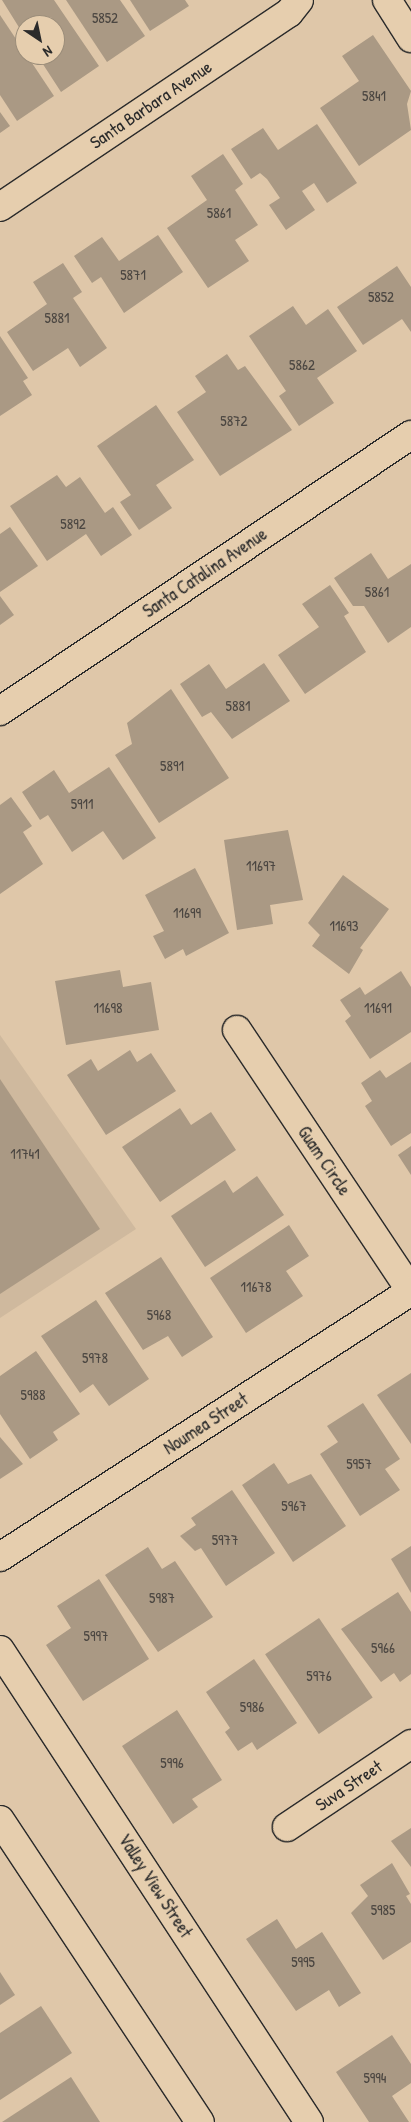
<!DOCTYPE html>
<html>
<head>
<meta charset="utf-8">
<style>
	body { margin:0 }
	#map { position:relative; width:411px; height:2122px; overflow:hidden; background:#dfc7a9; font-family:"Patrick Hand",sans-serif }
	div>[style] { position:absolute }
	.built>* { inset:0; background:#cfb99e }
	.building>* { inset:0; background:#aa9984; transform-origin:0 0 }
	.roads { filter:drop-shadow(1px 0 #2b2b2b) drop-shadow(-1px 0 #2b2b2b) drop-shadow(0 1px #2b2b2b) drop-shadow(0 -1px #2b2b2b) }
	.minor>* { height:28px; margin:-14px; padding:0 14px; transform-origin:14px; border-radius:14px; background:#e6ceae }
	.major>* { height:28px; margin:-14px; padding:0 14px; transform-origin:14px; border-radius:14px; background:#e6ceae }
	span { translate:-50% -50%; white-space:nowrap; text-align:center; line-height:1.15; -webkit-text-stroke:4px #e6ceae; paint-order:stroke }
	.number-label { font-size:15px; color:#4b4641 }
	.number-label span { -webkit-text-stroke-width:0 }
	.street-label { font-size:18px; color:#2b2b2b }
	.north { position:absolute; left:15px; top:15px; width:50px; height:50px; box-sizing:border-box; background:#e6ceae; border:1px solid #9b8d7a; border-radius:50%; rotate:146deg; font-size:14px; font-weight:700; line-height:20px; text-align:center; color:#2b2b2b }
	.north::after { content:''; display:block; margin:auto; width:18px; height:22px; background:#2b2b2b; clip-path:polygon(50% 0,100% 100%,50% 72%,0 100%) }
</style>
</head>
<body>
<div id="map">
	<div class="built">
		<div style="clip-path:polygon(0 1035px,136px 1229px,0 1318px)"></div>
	</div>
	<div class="building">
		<div style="clip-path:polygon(2px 0,54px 0,99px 66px,61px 92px,37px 55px,55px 55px,55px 25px,25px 25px,25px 37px)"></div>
		<div style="clip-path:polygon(66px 0,120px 0,145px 36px,107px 62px)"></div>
		<div style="clip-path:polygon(130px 0,185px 0,189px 6px,150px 31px)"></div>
		<div style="clip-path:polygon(0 15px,54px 96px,17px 121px,0 95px)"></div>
		<div style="clip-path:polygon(373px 35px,411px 91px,407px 104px,411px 130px,359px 166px,320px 108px,359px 81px,342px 56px)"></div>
		<div style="clip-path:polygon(0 112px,10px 126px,0 133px)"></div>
		<div style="clip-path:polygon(317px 124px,357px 183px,327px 203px,314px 183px,302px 191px,315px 210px,286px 230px,269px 205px,280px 198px,267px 179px,260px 173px,251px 179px,231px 149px,263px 128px,278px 150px)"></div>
		<div style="clip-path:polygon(223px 154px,243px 184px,235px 190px,258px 225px,235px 240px,249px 261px,208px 288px,167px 228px,207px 200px,191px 176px)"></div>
		<div style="clip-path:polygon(158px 235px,183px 272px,124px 313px,101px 277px,92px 283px,74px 256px,102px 237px,119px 261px)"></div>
		<div style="clip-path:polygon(63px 263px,82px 292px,73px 298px,107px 348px,80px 367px,68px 348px,33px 371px,7px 332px,47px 304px,33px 282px)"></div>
		<div style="clip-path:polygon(397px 266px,411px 287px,411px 332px,402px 319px,363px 345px,337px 307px)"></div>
		<div style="clip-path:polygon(293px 306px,306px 325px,328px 309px,357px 351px,317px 378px,334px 403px,299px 426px,279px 396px,286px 391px,249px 336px)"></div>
		<div style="clip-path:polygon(0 336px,28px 378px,23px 381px,32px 395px,0 416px)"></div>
		<div style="clip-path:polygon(227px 354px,238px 370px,245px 366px,292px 430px,220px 476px,177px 412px,206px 392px,195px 376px)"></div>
		<div style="clip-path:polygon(156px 405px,194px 460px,156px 485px,172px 508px,139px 530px,120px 502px,131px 495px,97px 446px)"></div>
		<div style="clip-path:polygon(57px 475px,66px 487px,80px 477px,105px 513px,113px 507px,132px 535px,101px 556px,86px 534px,47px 561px,10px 506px)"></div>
		<div style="clip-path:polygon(10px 527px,38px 566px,0 592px,0 534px)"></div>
		<div style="clip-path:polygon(371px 553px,388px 579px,411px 564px,411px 627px,388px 643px,364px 606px,353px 606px,334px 578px)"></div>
		<div style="clip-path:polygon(330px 585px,349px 613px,344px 616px,366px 652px,305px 694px,278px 655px,319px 627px,302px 604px)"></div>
		<div style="clip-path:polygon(0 596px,14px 615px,0 625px)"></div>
		<div style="clip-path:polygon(264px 663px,290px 701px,232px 739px,211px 712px,202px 717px,180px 684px,209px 664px,226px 689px)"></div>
		<div style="clip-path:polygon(171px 689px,229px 778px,159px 823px,115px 755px,132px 744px,127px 723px)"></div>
		<div style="clip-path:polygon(109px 767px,156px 838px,123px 860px,103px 831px,72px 852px,48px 815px,40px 820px,22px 792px,54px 770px,69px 793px)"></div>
		<div style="clip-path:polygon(11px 797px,32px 826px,23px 832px,43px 864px,0 894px,0 805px)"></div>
		<div style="clip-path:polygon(288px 830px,303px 900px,270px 905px,273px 924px,237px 930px,224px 840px)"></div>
		<div style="clip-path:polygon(195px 868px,229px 933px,186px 956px,183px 949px,165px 959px,153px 936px,164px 931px,145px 895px)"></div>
		<div style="clip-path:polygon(343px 875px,389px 909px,360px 948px,363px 950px,349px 974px,312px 946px,320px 935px,308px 923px)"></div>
		<div style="clip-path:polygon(120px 970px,123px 987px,151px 982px,159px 1030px,66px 1045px,55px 981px)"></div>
		<div style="clip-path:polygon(401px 971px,411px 987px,411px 1032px,370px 1059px,345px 1021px,351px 1016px,340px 1000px,360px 987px,365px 995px)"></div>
		<div style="clip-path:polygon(130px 1050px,137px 1062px,151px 1053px,176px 1091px,106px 1135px,67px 1075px,91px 1059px,98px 1071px)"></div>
		<div style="clip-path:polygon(411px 1062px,411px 1133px,391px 1146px,365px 1106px,372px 1101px,361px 1083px,380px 1070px,386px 1078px)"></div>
		<div style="clip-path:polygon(0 1079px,100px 1229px,0 1294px)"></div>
		<div style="clip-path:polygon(180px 1108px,191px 1125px,211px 1112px,236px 1150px,160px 1202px,122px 1147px)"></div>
		<div style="clip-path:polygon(411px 1146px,411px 1175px,398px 1155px)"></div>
		<div style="clip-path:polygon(257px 1176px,284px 1215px,205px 1267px,171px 1216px,225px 1180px,233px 1193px)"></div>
		<div style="clip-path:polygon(289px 1225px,309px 1256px,286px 1271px,303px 1296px,246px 1333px,210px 1278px)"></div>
		<div style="clip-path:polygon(161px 1257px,213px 1337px,182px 1357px,168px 1336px,143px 1350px,105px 1293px)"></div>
		<div style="clip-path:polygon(96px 1300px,149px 1379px,109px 1406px,93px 1384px,80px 1393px,41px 1336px)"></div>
		<div style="clip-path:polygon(36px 1351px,80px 1414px,53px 1432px,58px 1440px,30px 1459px,0 1414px,0 1376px)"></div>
		<div style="clip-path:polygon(411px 1373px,411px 1444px,377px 1395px)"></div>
		<div style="clip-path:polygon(363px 1403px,400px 1459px,385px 1469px,400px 1490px,360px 1516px,320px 1454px,338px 1442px,327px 1426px)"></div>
		<div style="clip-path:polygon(0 1437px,23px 1464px,0 1479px)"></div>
		<div style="clip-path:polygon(274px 1463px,288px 1484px,311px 1474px,346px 1526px,293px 1562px,242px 1485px)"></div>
		<div style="clip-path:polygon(232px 1490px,275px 1553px,226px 1586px,201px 1548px,195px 1551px,180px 1536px,196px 1525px,191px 1518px)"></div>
		<div style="clip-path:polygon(411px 1546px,411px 1593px,391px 1559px)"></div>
		<div style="clip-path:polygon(148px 1547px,162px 1569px,175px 1561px,213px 1617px,158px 1652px,105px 1575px)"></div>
		<div style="clip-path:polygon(99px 1579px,149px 1659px,83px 1701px,46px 1645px,71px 1628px,57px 1606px)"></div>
		<div style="clip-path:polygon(398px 1592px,411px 1612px,411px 1674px,400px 1682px,394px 1673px,381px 1682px,341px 1629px)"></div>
		<div style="left:319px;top:1618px;width:96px;height:65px;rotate:56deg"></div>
		<div style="clip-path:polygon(254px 1659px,297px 1723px,257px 1750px,252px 1742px,238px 1751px,225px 1732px,230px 1728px,206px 1692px)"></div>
		<div style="clip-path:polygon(177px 1710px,222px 1780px,192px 1799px,198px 1807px,173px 1824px,122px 1746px)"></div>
		<div style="clip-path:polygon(411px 1828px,411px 1867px,391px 1841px)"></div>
		<div style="clip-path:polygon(392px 1863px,410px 1894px,406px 1896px,411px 1904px,411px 1942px,383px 1960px,351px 1913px,368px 1896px,360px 1885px)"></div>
		<div style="clip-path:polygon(277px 1919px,296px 1949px,322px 1932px,361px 1993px,339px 2007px,329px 1990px,296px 2011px,246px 1939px)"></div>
		<div style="clip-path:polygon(0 1972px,15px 1995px,0 2005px)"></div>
		<div style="clip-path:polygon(41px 2006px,72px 2053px,0 2100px,0 2033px)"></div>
		<div style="clip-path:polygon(392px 2035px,411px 2064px,411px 2083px,392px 2096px,409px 2122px,369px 2122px,336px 2072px)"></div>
		<div style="clip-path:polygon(71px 2077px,100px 2122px,2px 2122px)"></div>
	</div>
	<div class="roads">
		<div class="minor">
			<div style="left:387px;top:0;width:45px;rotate:57.7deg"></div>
			<div style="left:0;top:207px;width:348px;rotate:-33.9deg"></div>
			<div style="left:289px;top:13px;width:16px;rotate:-52deg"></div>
			<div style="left:0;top:711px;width:495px;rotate:-33.9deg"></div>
			<div style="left:237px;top:1030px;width:314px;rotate:56.3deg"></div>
			<div style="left:0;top:1557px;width:490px;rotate:-32.9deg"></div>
			<div style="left:287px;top:1827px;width:149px;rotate:-33.8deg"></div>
		</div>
		<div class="major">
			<div style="left:0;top:1650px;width:564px;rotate:56.79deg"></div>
			<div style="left:0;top:1820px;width:362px;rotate:56.5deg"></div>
		</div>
	</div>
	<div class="number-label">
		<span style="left:105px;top:18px">5852</span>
		<span style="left:374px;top:96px">5841</span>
		<span style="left:219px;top:213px">5861</span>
		<span style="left:133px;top:275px">5871</span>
		<span style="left:381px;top:297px">5852</span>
		<span style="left:57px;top:318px">5881</span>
		<span style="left:302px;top:365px">5862</span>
		<span style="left:234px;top:421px">5872</span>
		<span style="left:73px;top:524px">5892</span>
		<span style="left:377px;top:592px">5861</span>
		<span style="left:238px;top:706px">5881</span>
		<span style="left:172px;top:766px">5891</span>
		<span style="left:82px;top:804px">5911</span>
		<span style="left:261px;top:866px">11697</span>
		<span style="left:187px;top:913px">11699</span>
		<span style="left:344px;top:926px">11693</span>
		<span style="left:108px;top:1008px">11698</span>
		<span style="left:378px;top:1008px">11691</span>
		<span style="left:25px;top:1154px">11741</span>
		<span style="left:256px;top:1287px">11678</span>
		<span style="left:159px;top:1315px">5968</span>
		<span style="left:95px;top:1358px">5978</span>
		<span style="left:33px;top:1395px">5988</span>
		<span style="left:359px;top:1464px">5957</span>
		<span style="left:294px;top:1506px">5967</span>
		<span style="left:225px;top:1540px">5977</span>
		<span style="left:162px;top:1598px">5987</span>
		<span style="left:96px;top:1636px">5997</span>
		<span style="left:383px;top:1648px">5966</span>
		<span style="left:319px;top:1676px">5976</span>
		<span style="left:252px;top:1707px">5986</span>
		<span style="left:172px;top:1763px">5996</span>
		<span style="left:383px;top:1910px">5985</span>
		<span style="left:303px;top:1962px">5995</span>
		<span style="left:375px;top:2078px">5994</span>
	</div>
	<div class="street-label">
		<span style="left:151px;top:105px;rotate:-34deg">Santa Barbara Avenue</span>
		<span style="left:205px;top:573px;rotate:-34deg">Santa Catalina Avenue</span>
		<span style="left:324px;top:1161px;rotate:56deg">Guam Circle</span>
		<span style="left:206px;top:1424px;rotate:-33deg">Noumea Street</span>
		<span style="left:349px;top:1786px;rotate:-34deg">Suva Street</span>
		<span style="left:155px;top:1886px;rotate:57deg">Valley View Street</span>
	</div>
	<div class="north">N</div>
</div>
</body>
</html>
